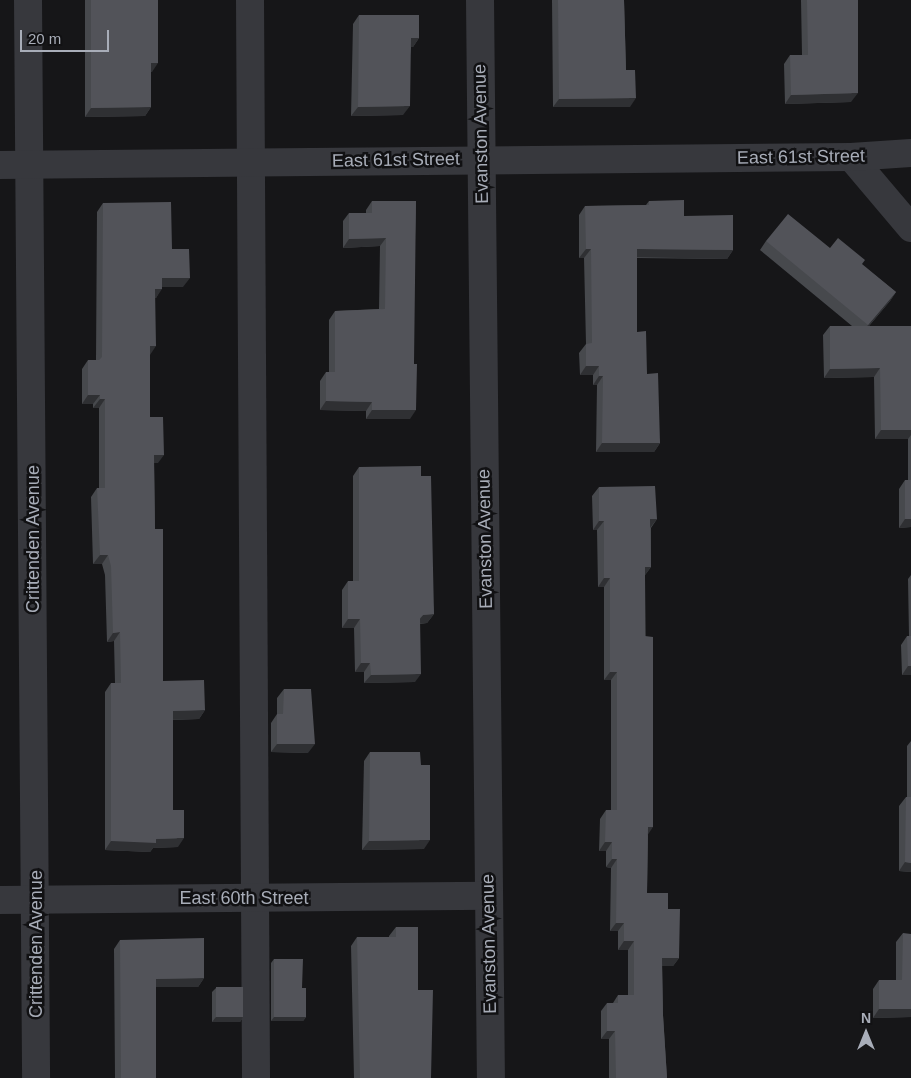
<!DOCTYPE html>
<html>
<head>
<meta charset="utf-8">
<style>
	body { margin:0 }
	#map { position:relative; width:911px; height:1078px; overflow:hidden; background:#161618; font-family:Arial,sans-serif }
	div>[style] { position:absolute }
	.minor>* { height:28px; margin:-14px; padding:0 14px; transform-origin:14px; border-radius:14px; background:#37383d }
	.wall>* { inset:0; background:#47494d }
	.shaded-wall>* { inset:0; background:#2f3033 }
	.building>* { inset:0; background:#525359; transform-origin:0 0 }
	span { translate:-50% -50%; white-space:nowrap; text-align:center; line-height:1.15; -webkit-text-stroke:5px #111113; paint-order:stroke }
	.street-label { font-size:18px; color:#a8adb8 }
	.north { position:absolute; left:841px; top:1008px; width:50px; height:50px; -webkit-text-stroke:4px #111113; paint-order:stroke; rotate:0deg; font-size:14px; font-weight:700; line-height:20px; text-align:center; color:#a8adb8 }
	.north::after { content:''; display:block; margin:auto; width:18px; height:22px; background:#a8adb8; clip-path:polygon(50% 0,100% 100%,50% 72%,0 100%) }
	.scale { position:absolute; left:20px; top:30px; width:89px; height:22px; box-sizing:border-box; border:2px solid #a8adb8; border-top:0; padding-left:6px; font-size:15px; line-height:18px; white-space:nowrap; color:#a8adb8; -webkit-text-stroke:4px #111113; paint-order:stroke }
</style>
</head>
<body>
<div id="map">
	<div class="minor">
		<div style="left:28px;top:0;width:1078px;rotate:89.57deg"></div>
		<div style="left:250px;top:0;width:1078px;rotate:89.68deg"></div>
		<div style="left:480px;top:0;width:1078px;rotate:89.42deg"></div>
		<div style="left:851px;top:157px;width:93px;rotate:49.8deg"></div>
		<div style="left:0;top:165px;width:851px;rotate:-0.54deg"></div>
		<div style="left:851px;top:157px;width:60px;rotate:-3.8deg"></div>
		<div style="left:0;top:900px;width:489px;rotate:-0.5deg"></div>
	</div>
	<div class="wall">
		<div style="clip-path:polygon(85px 0,158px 0,152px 72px,151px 72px,151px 107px,145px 116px,85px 117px)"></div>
		<div style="clip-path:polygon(552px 0,624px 0,626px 70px,630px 107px,553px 107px)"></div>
		<div style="clip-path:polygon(801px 0,858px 0,851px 102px,785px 104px,784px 64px,790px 55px,802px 55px)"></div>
		<div style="clip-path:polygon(359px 15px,419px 38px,413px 47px,411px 47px,403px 115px,351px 116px,353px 24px)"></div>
		<div style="clip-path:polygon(372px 201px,416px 201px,410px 419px,366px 419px,366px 411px,320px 410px,320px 381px,326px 372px,329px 372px,329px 320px,335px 311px,379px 309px,380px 246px,343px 248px,343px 221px,349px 213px,366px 213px,366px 210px)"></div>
		<div style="clip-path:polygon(649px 201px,684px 216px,733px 250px,727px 259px,637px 258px,637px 332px,647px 374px,660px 443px,654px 452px,596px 452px,597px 385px,593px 385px,593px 375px,580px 375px,579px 353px,586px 344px,584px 258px,579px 258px,579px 215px,585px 206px,646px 205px)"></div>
		<div style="clip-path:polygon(103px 203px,172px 249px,183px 287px,162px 287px,156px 298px,155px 298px,150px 354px,150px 417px,158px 463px,154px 463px,155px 529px,163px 681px,205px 710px,199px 719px,173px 720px,173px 810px,178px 847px,153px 848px,150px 852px,105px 850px,105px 692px,111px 683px,115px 683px,114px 641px,107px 642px,105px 575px,102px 564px,93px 564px,91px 497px,97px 488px,99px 488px,99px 408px,93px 408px,93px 404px,82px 404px,82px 369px,88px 360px,96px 360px,97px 212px)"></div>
		<div style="clip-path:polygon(766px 241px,830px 248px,862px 265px,896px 292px,890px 301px,869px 326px,911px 326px,911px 527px,899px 528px,899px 489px,905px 480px,908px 480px,908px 439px,875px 439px,874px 377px,824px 378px,823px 335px,830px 326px,852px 326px,760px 250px)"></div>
		<div style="clip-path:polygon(359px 467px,421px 476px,434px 614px,427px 623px,420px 624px,415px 682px,364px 683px,364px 672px,355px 672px,354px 628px,342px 628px,342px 590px,348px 581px,353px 581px,353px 476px)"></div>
		<div style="clip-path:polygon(599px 487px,657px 519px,651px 528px,651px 567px,645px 575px,648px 835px,647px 893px,668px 909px,679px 958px,673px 966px,662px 966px,663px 1015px,667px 1078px,609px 1078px,609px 1039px,601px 1039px,601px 1011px,607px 1003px,613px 1003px,618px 995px,628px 995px,628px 950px,618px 950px,618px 931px,610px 931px,611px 868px,606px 867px,606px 851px,599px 851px,600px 819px,606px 810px,611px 810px,611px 680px,604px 680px,604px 587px,598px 587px,597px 530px,593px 530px,592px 496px)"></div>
		<div style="clip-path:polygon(911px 575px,911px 675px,902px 675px,901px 645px,907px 636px,909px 636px,908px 579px)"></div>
		<div style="clip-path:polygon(284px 689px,308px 753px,271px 752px,271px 723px,277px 714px,277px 698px)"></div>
		<div style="clip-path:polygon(911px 741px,911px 872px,899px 871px,899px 806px,906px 797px,907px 797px,907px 746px)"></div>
		<div style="clip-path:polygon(370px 752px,424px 849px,362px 850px,364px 761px)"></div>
		<div style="clip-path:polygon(396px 927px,418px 990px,431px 1078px,354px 1078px,351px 946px,357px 937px,389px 937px,389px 936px)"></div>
		<div style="clip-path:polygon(903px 933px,911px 1017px,873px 1018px,873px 989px,879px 980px,896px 980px,896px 942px)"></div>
		<div style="clip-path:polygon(120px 940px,204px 978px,198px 987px,156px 987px,156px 1078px,183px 1078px,115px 1078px,114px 949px)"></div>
		<div style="clip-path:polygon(274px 959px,306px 1017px,303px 1021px,271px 1021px,271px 963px)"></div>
		<div style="clip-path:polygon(216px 988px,243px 1017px,240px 1022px,212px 1022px,212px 992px)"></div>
	</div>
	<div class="shaded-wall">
		<div style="clip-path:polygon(411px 38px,419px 38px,413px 47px,405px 47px)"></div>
		<div style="clip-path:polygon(151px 63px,158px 63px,152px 72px,145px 72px)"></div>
		<div style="clip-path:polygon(858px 93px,851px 102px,785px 104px,791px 95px)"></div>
		<div style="clip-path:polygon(636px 98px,630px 107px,553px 107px,559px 99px)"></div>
		<div style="clip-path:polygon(410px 106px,403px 115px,351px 116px,358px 107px)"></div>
		<div style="clip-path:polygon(151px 107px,145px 116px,85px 117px,91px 108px)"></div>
		<div style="clip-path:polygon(386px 238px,380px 246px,343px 248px,349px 239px)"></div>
		<div style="clip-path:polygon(586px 249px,591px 249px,584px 258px,579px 258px)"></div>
		<div style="clip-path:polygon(637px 249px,733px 250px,727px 259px,630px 257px)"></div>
		<div style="clip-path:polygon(162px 278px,190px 278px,183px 287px,156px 287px)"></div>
		<div style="clip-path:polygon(155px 289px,162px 289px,156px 298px,149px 298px)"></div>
		<div style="clip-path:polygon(896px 292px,890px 301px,862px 334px,868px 325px)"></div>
		<div style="clip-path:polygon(150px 346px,156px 346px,150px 355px)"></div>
		<div style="clip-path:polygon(586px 366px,599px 366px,593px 375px,580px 375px)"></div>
		<div style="clip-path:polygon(880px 368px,874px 377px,824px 378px,830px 369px)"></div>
		<div style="clip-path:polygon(599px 376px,603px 376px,597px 385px,593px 385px)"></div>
		<div style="clip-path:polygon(88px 395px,100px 395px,93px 404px,82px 404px)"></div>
		<div style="clip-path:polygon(100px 399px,105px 399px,99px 408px,93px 408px)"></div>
		<div style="clip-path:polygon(326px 401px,372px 402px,366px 411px,320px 410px)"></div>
		<div style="clip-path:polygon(372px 410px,416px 410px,410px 419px,366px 419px)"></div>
		<div style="clip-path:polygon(881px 430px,911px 430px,911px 435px,908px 439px,875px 439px)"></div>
		<div style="clip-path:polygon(602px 443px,660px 443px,654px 452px,596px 452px)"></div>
		<div style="clip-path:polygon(154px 455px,164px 455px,158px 463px,148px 463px)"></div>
		<div style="clip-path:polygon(650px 519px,657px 519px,650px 528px)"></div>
		<div style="clip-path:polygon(905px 519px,911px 519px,911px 527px,899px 528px)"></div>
		<div style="clip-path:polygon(599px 521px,604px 521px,597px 530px,593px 530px)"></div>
		<div style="clip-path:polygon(100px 555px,108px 555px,102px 564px,93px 564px)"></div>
		<div style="clip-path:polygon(645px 567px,651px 567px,645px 575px,638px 575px)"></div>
		<div style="clip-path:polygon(604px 578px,610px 578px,604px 587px,598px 587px)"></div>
		<div style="clip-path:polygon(434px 614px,427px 623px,416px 624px,423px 615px)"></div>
		<div style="clip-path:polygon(348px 619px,360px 619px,354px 628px,342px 628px)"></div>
		<div style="clip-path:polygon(120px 632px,114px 641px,107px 642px,113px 633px)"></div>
		<div style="clip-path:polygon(361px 663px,370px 663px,364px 672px,355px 672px)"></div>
		<div style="clip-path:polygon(908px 666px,911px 666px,911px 675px,902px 675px)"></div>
		<div style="clip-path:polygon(610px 672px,617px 672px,611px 680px,604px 680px)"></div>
		<div style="clip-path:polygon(421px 674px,415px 682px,364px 683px,371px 675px)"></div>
		<div style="clip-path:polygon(205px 710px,199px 719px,166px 720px,173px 711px)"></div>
		<div style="clip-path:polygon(277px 744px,315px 744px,308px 753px,271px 752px)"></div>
		<div style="clip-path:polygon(648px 827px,653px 827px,647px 836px)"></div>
		<div style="clip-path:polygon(184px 838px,178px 847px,153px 848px,150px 852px,105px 850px,111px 841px)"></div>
		<div style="clip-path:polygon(430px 840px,424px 849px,362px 850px,369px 841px)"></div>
		<div style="clip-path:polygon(605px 842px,612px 842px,606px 851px,599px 851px)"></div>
		<div style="clip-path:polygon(612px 859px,617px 859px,611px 868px,606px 867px)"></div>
		<div style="clip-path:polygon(905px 862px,911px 863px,911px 872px,899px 871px)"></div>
		<div style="clip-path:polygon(616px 923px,624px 923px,618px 931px,610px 931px)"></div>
		<div style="clip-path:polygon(624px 941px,634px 941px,628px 950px,618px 950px)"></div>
		<div style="clip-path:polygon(662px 958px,679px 958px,673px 966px,656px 966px)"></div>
		<div style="clip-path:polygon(204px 978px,198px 987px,150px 987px,156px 979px)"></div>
		<div style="clip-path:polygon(879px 1009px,911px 1009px,911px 1017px,873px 1018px)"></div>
		<div style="clip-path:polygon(216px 1017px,243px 1017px,240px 1022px,212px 1022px)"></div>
		<div style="clip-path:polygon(274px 1017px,306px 1017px,303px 1021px,271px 1021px)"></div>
		<div style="clip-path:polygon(607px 1031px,615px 1031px,609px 1039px,601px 1039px)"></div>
	</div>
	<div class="building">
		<div style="clip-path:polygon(91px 0,158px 0,158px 63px,151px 63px,151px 107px,91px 108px)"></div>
		<div style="clip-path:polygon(558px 0,624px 0,626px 70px,635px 70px,636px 98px,559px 99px)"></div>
		<div style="clip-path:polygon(807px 0,858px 0,858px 93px,791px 95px,790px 55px,808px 55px)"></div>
		<div style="clip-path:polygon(359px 15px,419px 15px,419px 38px,411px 38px,410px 106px,358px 107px)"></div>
		<div style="clip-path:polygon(684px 200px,684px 216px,733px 215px,733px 250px,637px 249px,637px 332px,646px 331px,647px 374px,658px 373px,660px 443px,602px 443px,603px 376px,599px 376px,599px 366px,586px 366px,586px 344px,592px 343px,591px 249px,586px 249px,585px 206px,649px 205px,649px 201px)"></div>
		<div style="clip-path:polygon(372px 201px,416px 201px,414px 364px,417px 364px,416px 410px,372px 410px,372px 402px,326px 401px,326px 372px,335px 372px,335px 311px,385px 309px,386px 238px,349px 239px,349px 213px,372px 213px)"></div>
		<div style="clip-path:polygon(171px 202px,172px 249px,189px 249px,190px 278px,162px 278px,162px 289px,155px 289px,156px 346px,150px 346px,150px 417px,163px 417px,164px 455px,154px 455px,155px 529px,163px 529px,163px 681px,204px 680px,205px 710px,173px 711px,173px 810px,184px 810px,184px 838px,156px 839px,156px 843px,111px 841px,111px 683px,121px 683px,120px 632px,113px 633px,111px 566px,108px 555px,100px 555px,97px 488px,105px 488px,105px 399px,100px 399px,100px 395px,88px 395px,88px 360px,99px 360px,102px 357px,103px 203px)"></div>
		<div style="clip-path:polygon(788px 214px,830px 248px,838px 238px,865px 260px,862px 264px,896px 292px,868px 325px,766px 241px)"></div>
		<div style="clip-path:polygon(830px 326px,911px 326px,911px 430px,881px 430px,880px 368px,830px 369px)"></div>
		<div style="clip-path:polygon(421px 466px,421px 476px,431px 476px,434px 614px,423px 615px,420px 618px,421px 674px,371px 675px,370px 663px,361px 663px,360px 619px,348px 619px,348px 581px,359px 581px,359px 467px)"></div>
		<div style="left:905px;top:480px;width:6px;height:39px"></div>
		<div style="clip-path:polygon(655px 486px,657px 519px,650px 519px,651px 567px,645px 567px,645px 636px,653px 637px,653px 827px,648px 827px,647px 893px,668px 893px,668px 909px,680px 909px,679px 958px,662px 958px,663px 1015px,667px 1078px,616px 1078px,615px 1031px,607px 1031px,607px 1003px,618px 1003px,618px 995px,634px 995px,634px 941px,624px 941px,624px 923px,616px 923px,617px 859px,612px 859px,612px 842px,605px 842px,606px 810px,617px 810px,617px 672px,610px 672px,610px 578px,604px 578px,604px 521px,599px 521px,599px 487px)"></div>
		<div style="clip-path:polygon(907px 636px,911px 636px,911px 666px,908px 666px)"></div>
		<div style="clip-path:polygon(284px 689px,311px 689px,315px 744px,277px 744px,277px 714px,283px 714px)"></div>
		<div style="clip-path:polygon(370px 752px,420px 752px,421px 765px,430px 765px,430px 840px,369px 841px)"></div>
		<div style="clip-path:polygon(906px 797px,911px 797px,911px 863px,905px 862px)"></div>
		<div style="clip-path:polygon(396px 927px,418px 927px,418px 990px,433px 990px,431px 1078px,360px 1078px,357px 937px,396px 937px)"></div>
		<div style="clip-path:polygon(903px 933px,911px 934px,911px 1009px,879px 1009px,879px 980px,902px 980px)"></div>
		<div style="clip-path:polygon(204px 938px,204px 978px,156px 979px,156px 1078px,183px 1078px,121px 1078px,120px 940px)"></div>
		<div style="clip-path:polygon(274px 959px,303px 959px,302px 988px,306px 988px,306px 1017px,274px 1017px)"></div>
		<div style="left:243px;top:987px;width:30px;height:27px;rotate:90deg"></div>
	</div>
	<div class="street-label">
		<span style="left:481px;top:134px;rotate:-91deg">Evanston Avenue</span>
		<span style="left:801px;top:157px;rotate:-1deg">East 61st Street</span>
		<span style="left:396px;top:160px;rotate:-1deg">East 61st Street</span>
		<span style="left:33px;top:539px;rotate:-90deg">Crittenden Avenue</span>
		<span style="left:485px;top:539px;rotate:-91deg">Evanston Avenue</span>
		<span style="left:244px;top:898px">East 60th Street</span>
		<span style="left:36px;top:944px;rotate:-90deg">Crittenden Avenue</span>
		<span style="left:489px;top:944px;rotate:-91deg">Evanston Avenue</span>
	</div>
	<div class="north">N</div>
	<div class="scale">20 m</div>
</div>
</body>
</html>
